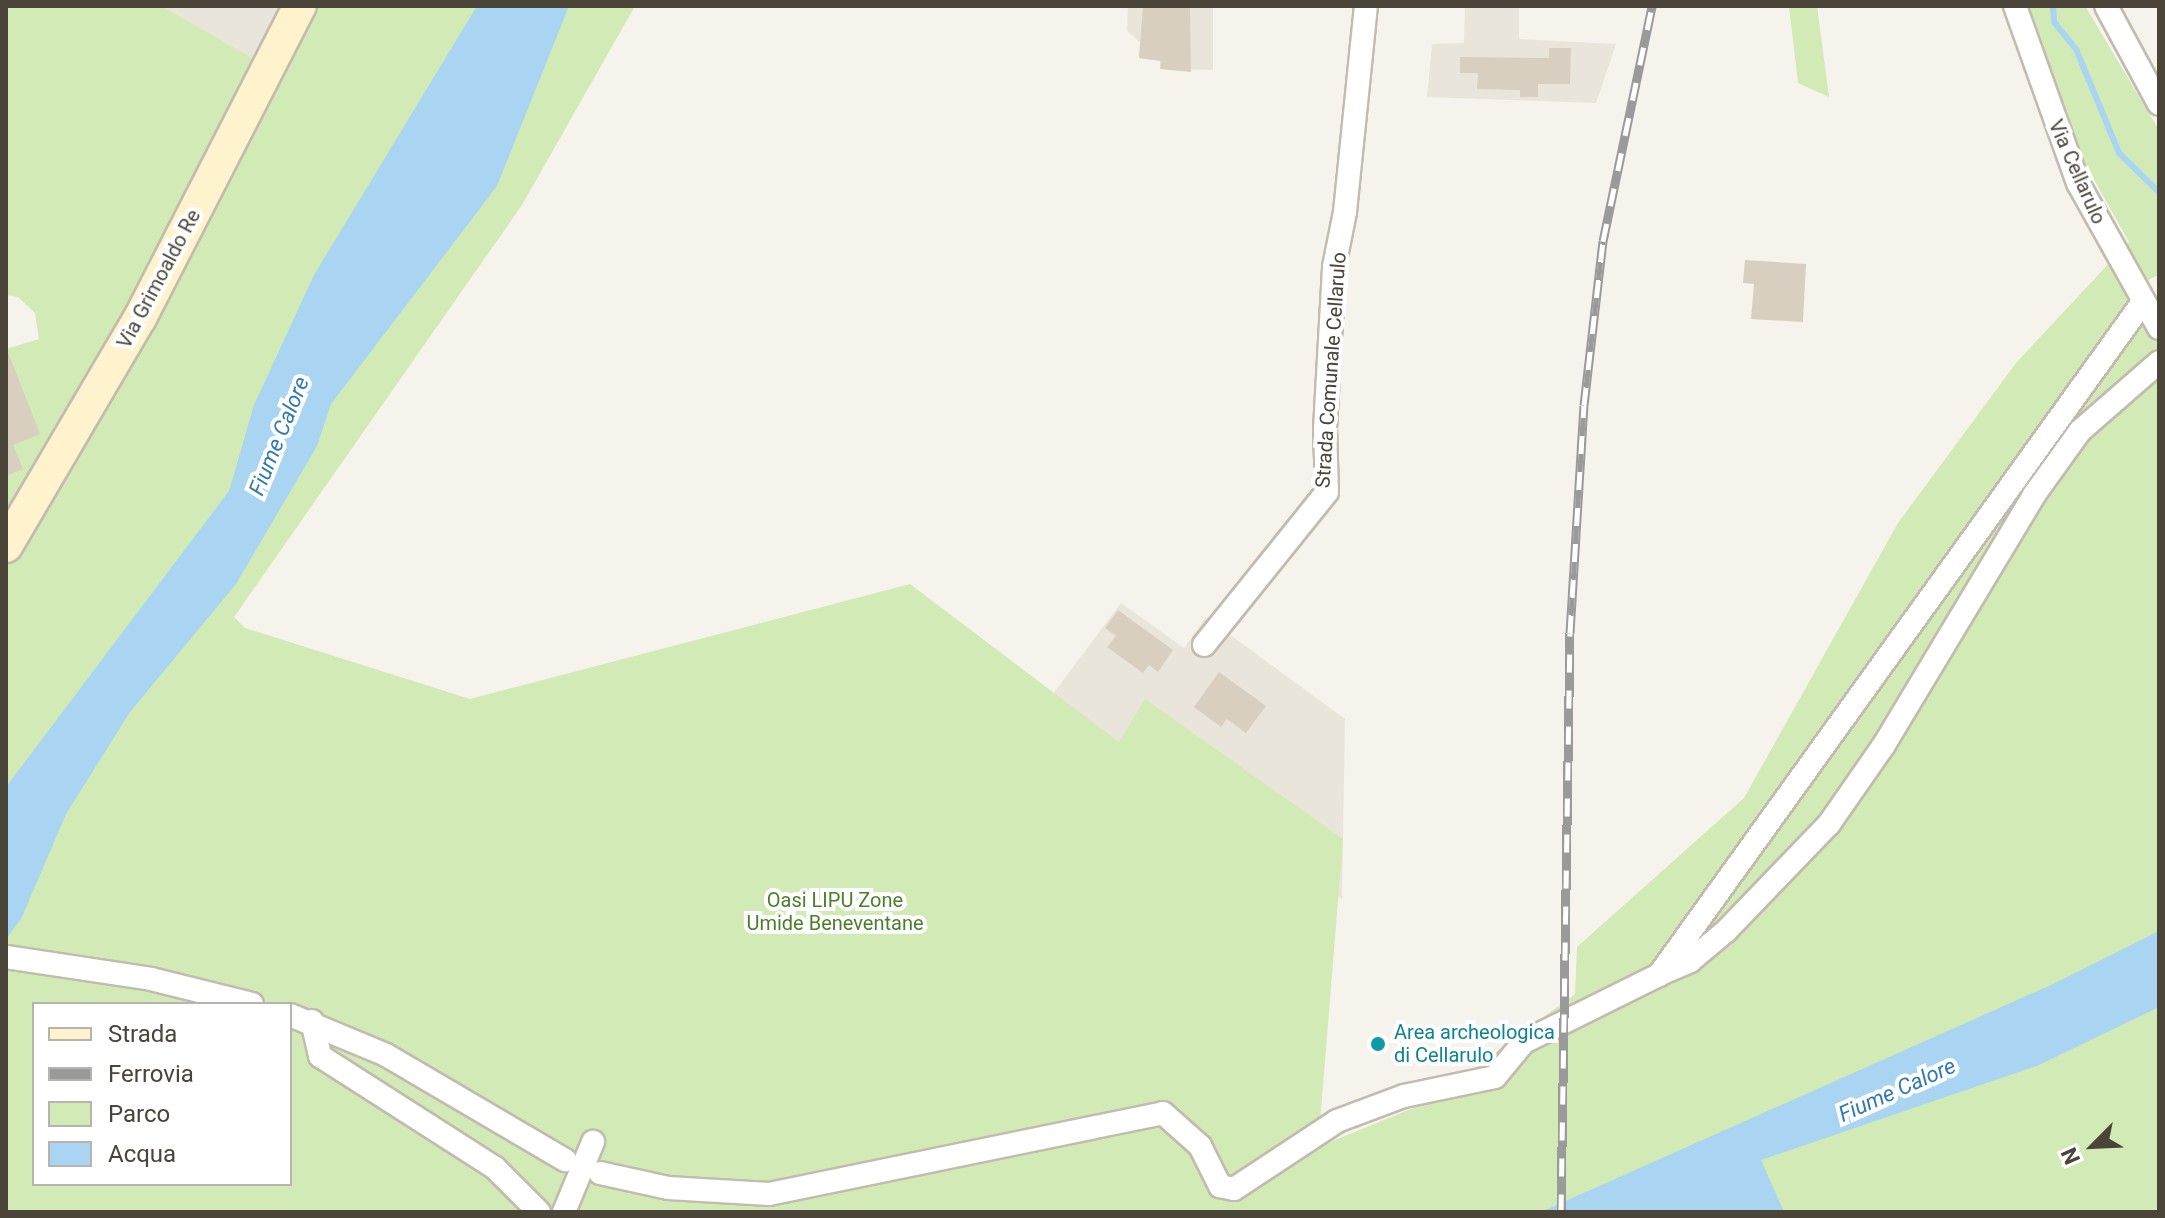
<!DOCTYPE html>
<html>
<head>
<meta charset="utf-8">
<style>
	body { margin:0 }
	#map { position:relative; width:2165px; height:1218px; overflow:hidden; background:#f6f3ec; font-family:Roboto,sans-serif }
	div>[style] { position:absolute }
	.residential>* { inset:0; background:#eae5da }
	.green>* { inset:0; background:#d2eab5 }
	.water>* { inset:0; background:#a9d4f2 }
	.stream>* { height:6px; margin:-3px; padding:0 3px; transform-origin:3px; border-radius:3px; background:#a9d4f2 }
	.building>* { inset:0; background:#d8cfc1 }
	.roads { filter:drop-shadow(2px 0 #c2bbae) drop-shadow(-2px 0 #c2bbae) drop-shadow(0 2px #c2bbae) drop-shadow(0 -2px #c2bbae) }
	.street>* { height:22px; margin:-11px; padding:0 11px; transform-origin:11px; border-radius:11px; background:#fff }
	.secondary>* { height:32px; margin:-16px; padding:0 16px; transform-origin:16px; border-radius:16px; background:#fff3cd }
	.rail>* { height:9px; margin-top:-4.5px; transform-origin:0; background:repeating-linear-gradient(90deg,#fff 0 18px,#9a9a9a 0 36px); box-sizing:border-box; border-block:2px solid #9a9a9a }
	.dots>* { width:22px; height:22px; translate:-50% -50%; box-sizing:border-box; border:4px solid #fff; border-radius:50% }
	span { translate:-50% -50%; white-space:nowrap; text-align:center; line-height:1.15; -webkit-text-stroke:8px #fff; paint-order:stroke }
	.street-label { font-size:20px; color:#4b4439 }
	.park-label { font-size:20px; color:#4a7f2a }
	.culture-label { font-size:20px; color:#0d838f }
	.left { translate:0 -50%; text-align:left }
	.water-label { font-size:22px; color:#2e7ab2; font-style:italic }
	.frame { position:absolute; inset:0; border:8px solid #4b4439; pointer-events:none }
	.legend { position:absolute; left:32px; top:1002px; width:260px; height:184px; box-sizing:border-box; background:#fff; border:2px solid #b7b4b0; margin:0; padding:10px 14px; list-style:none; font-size:24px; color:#4b4439 }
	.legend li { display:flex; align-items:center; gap:16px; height:40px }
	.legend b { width:40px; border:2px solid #b7b4b0 }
	.north { position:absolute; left:2053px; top:1106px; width:80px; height:80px; -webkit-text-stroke:6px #fff; paint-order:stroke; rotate:246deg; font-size:22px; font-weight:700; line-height:32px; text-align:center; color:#4b4439 }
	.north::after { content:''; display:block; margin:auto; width:28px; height:36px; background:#4b4439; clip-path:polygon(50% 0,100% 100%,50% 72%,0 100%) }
</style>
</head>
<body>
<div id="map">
	<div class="residential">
		<div style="clip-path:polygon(162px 6px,324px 6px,286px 78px)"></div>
		<div style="clip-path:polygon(1128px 6px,1213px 6px,1213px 70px,1160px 69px,1160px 61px,1139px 58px,1140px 42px,1127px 31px)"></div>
		<div style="clip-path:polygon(1465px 6px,1519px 7px,1519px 39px,1616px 44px,1596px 103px,1427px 97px,1432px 44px,1464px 43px)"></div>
		<div style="clip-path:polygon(1121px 603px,1184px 648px,1206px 617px,1345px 719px,1342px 899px,1052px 695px)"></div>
	</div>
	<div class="green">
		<div style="clip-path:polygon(evenodd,6px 6px,162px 6px,252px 58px,284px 6px,635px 6px,522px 205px,234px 617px,245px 628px,470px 699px,910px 584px,1119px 742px,1145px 699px,1343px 839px,1318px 1147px,1428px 1102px,1575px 994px,1577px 947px,1744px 798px,1898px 523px,2016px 363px,2129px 242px,2073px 142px,2024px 6px,2085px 6px,2159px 130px,2159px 275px,2129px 288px,2159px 342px,2159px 1212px,6px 1212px,6px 349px,39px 339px,35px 313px,18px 297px,6px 295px,6px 6px,34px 1004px,290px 1004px,290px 1184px,34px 1184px,34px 1004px)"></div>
		<div style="clip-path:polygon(1789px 6px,1817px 6px,1829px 97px,1798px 83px)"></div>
	</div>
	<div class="water">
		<div style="clip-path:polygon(477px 6px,569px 6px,497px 186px,331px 404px,317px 446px,236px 584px,130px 712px,66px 814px,21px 919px,6px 939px,6px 787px,229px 491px,254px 405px,314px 275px)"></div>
		<div style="clip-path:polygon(2159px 931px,2159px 1007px,2039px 1065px,1761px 1160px,1784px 1212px,1541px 1212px,2051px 985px)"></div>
	</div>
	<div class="stream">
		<div style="left:2053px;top:6px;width:16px;rotate:86deg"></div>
		<div style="left:2054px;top:22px;width:35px;rotate:51deg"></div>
		<div style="left:2076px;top:49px;width:113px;rotate:67.5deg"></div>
		<div style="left:2119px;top:153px;width:56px;rotate:44.3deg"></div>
	</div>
	<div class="building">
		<div style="clip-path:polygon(1143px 6px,1190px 6px,1191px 72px,1160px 69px,1161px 61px,1139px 58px)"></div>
		<div style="clip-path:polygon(1549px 48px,1571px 48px,1570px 84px,1538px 84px,1538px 97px,1520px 97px,1520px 90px,1477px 89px,1478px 73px,1460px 73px,1460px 57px,1549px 58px)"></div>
		<div style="clip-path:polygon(1745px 260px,1806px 264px,1803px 322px,1751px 319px,1754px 284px,1743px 283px)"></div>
		<div style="clip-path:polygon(7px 350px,40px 434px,13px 445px,23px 469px,6px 476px)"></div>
		<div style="clip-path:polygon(1118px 610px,1173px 650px,1158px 672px,1149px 665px,1143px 673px,1107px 647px,1116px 636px,1105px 628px)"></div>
		<div style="clip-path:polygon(1219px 672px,1266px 706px,1246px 733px,1227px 719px,1221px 727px,1194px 707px)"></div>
	</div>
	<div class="roads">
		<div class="street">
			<div style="left:2015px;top:6px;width:188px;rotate:70.4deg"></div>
			<div style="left:2078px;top:183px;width:166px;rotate:60.8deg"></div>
			<div style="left:2106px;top:6px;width:111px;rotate:61.6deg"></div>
			<div style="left:1204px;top:645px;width:196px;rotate:-51.2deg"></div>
			<div style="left:1327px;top:492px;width:63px;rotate:-91.8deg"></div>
			<div style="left:1325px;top:429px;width:162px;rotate:-86.8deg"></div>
			<div style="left:1334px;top:267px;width:56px;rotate:-78.7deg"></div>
			<div style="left:1345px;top:212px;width:207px;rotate:-84.2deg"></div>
			<div style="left:6px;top:957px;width:147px;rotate:8.6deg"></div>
			<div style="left:151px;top:979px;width:104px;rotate:13.9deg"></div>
			<div style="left:1660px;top:974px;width:33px;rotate:-23deg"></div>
			<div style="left:1690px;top:961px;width:47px;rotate:-39.8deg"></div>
			<div style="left:1726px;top:931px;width:149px;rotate:-46.1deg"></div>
			<div style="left:1829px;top:824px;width:96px;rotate:-55.2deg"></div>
			<div style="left:1884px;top:745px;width:292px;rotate:-59deg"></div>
			<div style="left:2034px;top:495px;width:79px;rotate:-54.3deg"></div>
			<div style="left:2080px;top:431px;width:105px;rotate:-41.1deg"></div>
			<div style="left:290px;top:1015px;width:104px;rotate:22.6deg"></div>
			<div style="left:386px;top:1055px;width:208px;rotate:30.4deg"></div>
			<div style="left:312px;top:1021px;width:36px;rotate:77deg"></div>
			<div style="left:320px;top:1056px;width:208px;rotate:32.6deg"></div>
			<div style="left:495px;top:1168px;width:62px;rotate:45deg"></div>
			<div style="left:600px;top:1173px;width:70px;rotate:12.4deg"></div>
			<div style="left:668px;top:1188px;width:101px;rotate:3.4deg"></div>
			<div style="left:769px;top:1194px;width:402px;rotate:-11.6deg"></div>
			<div style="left:1163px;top:1113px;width:50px;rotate:41.7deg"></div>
			<div style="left:1200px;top:1146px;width:45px;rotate:63.4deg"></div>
			<div style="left:1220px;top:1186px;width:14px;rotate:12deg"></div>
			<div style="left:1234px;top:1189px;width:123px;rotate:-33.4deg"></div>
			<div style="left:1337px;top:1121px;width:72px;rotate:-20.5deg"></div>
			<div style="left:1404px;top:1096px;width:93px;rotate:-11.8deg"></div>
			<div style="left:1495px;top:1077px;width:45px;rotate:-50.4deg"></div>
			<div style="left:1524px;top:1042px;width:151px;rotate:-26.4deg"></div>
			<div style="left:1659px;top:975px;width:829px;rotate:-54.28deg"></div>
			<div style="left:564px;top:1212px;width:76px;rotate:-67.5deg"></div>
		</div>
		<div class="secondary">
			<div style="left:6px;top:546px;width:264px;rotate:-59.6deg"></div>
			<div style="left:140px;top:318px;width:351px;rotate:-62.9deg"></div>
		</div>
	</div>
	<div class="rail">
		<div style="left:1561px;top:1212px;width:579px;rotate:-89.11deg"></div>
		<div style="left:1570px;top:633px;width:228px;rotate:-86.5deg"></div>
		<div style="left:1584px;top:405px;width:165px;rotate:-83.4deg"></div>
		<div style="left:1603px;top:241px;width:240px;rotate:-78.2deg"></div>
	</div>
	<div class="dots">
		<div style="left:1378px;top:1044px;background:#0f9aa8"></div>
	</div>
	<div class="street-label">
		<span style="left:2077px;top:172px;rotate:66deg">Via Cellarulo</span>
		<span style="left:159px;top:279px;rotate:-62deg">Via Grimoaldo Re</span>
		<span style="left:1331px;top:370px;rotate:-86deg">Strada Comunale Cellarulo</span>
	</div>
	<div class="park-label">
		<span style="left:835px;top:912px">Oasi LIPU Zone<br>Umide Beneventane</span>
	</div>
	<div class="culture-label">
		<span class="left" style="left:1394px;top:1044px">Area archeologica<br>di Cellarulo</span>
	</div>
	<div class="water-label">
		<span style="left:279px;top:436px;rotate:-68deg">Fiume Calore</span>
		<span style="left:1897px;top:1090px;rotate:-24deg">Fiume Calore</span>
	</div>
	<div class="frame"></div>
	<ul class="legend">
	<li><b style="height:10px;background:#fff3cd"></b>Strada</li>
	<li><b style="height:10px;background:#9a9a9a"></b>Ferrovia</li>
	<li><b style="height:22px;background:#d2eab5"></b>Parco</li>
	<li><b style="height:22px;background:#a9d4f2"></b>Acqua</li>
	</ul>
	<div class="north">N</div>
</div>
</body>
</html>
